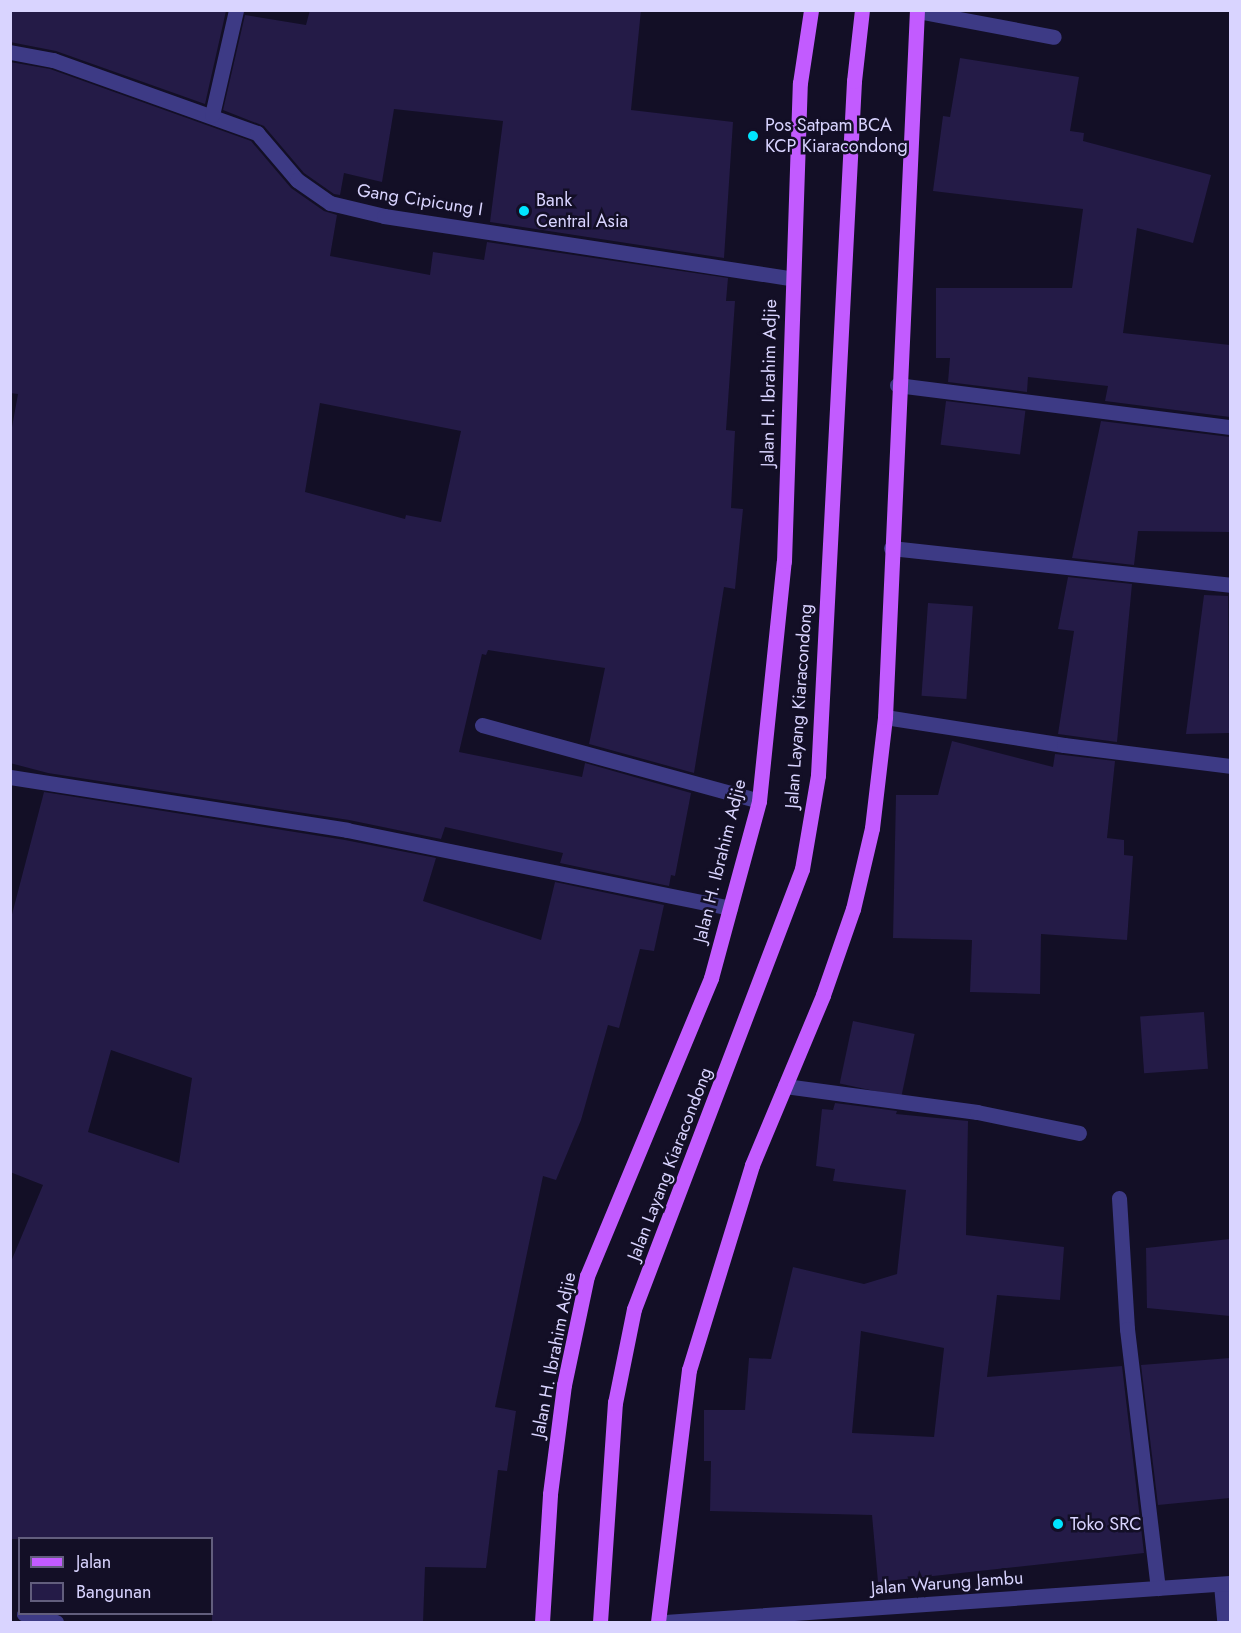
<!DOCTYPE html>
<html>
<head>
<meta charset="utf-8">
<style>
	body { margin:0 }
	#map { position:relative; width:1241px; height:1633px; overflow:hidden; background:#130f26; font-family:Jost,sans-serif }
	div>[style] { position:absolute }
	.building>* { inset:0; background:#241b47; transform-origin:0 0 }
	.minor>* { height:15px; margin:-7.5px; padding:0 7.5px; transform-origin:7.5px; border-radius:7.5px; background:#3d3a85 }
	.major>* { height:15px; margin:-7.5px; padding:0 7.5px; transform-origin:7.5px; border-radius:7.5px; background:#c25bff }
	.dots>* { width:16px; height:16px; translate:-50% -50%; box-sizing:border-box; border:3px solid #130f26; border-radius:50% }
	span { translate:-50% -50%; white-space:nowrap; text-align:center; line-height:1.15; -webkit-text-stroke:5px #130f26; paint-order:stroke }
	.poi-label { font-size:18px; color:#d9d4ff }
	.left { translate:0 -50%; text-align:left }
	.street-label { font-size:18px; color:#d9d4ff }
	.frame { position:absolute; inset:0; border:12px solid #d9d4ff; pointer-events:none }
	.legend { position:absolute; left:18px; top:1537px; width:195px; height:78px; box-sizing:border-box; background:#130f26; border:2px solid #625e7d; margin:0; padding:8px 10px; list-style:none; font-size:18px; color:#d9d4ff }
	.legend li { display:flex; align-items:center; gap:12px; height:30px }
	.legend b { width:30px; border:2px solid #625e7d }
</style>
</head>
<body>
<div id="map">
	<div class="building">
		<div style="clip-path:polygon(10px 10px,226px 11px,205px 104px,56px 51px,10px 42px)"></div>
		<div style="clip-path:polygon(310px 10px,641px 10px,631px 110px,733px 122px,724px 258px,490px 222px,503px 121px,394px 109px,382px 182px,344px 173px,340px 195px,334px 194px,304px 173px,264px 126px,223px 110px,245px 15px,306px 25px)"></div>
		<div style="clip-path:polygon(960px 58px,1079px 77px,1070px 131px,1084px 133px,1083px 141px,1211px 175px,1193px 243px,1137px 228px,1123px 333px,1230px 345px,1230px 417px,1105px 401px,1108px 386px,1028px 377px,1027px 392px,948px 382px,950px 358px,936px 358px,936px 288px,1072px 288px,1083px 209px,933px 191px,943px 116px,950px 117px)"></div>
		<div style="clip-path:polygon(evenodd,10px 62px,50px 69px,251px 141px,291px 188px,324px 211px,337px 215px,330px 256px,430px 275px,433px 252px,484px 260px,487px 242px,728px 278px,726px 301px,735px 301px,726px 430px,735px 431px,731px 508px,743px 509px,735px 589px,724px 587px,694px 773px,589px 744px,605px 668px,488px 650px,486px 655px,482px 654px,459px 752px,582px 777px,585px 763px,691px 793px,675px 876px,671px 875px,669px 886px,560px 863px,563px 853px,445px 827px,441px 839px,349px 820px,48px 773px,10px 763px,10px 438px,18px 394px,10px 393px,10px 62px,320px 403px,461px 431px,441px 522px,406px 515px,405px 519px,305px 492px,320px 403px)"></div>
		<div style="left:946px;top:401px;width:80px;height:44px;rotate:7deg"></div>
		<div style="clip-path:polygon(1101px 421px,1230px 437px,1230px 532px,1138px 531px,1134px 565px,1072px 558px)"></div>
		<div style="clip-path:polygon(1068px 577px,1132px 584px,1117px 742px,1058px 734px,1074px 631px,1058px 629px)"></div>
		<div style="clip-path:polygon(1204px 595px,1228px 596px,1229px 733px,1186px 734px)"></div>
		<div style="left:928px;top:603px;width:45px;height:93px;rotate:4deg"></div>
		<div style="clip-path:polygon(952px 741px,1053px 767px,1055px 754px,1115px 761px,1107px 838px,1124px 840px,1124px 855px,1133px 856px,1127px 940px,1041px 934px,1040px 994px,970px 992px,972px 940px,893px 938px,896px 795px,938px 795px)"></div>
		<div style="clip-path:polygon(evenodd,44px 792px,345px 840px,436px 858px,423px 901px,541px 940px,555px 882px,664px 905px,654px 951px,640px 949px,619px 1028px,608px 1025px,581px 1120px,556px 1180px,543px 1176px,495px 1407px,516px 1411px,507px 1471px,498px 1470px,486px 1568px,425px 1567px,423px 1623px,212px 1623px,212px 1539px,10px 1539px,10px 1264px,43px 1185px,10px 1172px,10px 922px,44px 792px,111px 1050px,192px 1078px,179px 1163px,88px 1132px,111px 1050px)"></div>
		<div style="left:1204px;top:1012px;width:57px;height:64px;rotate:86deg"></div>
		<div style="left:853px;top:1021px;width:63px;height:64px;rotate:12deg"></div>
		<div style="clip-path:polygon(evenodd,835px 1103px,897px 1111px,896px 1114px,968px 1121px,966px 1235px,1064px 1247px,1060px 1300px,997px 1295px,987px 1377px,1122px 1366px,1144px 1553px,878px 1582px,872px 1515px,710px 1511px,711px 1461px,704px 1461px,704px 1410px,745px 1410px,749px 1358px,771px 1359px,793px 1267px,864px 1284px,897px 1274px,906px 1190px,833px 1181px,835px 1169px,816px 1166px,822px 1109px,833px 1110px,835px 1103px,861px 1331px,944px 1348px,934px 1437px,852px 1433px,861px 1331px)"></div>
		<div style="clip-path:polygon(1230px 1239px,1230px 1316px,1147px 1308px,1146px 1248px)"></div>
		<div style="clip-path:polygon(1230px 1358px,1230px 1498px,1158px 1505px,1141px 1365px)"></div>
	</div>
	<div class="minor">
		<div style="left:917px;top:11px;width:139px;rotate:10.7deg"></div>
		<div style="left:10px;top:52px;width:44px;rotate:10.5deg"></div>
		<div style="left:53px;top:60px;width:217px;rotate:19.7deg"></div>
		<div style="left:257px;top:133px;width:62px;rotate:49.6deg"></div>
		<div style="left:297px;top:180px;width:40px;rotate:34.9deg"></div>
		<div style="left:330px;top:203px;width:56px;rotate:13.5deg"></div>
		<div style="left:384px;top:216px;width:412px;rotate:8.7deg"></div>
		<div style="left:212px;top:115px;width:108px;rotate:-77.1deg"></div>
		<div style="left:897px;top:385px;width:336px;rotate:7.2deg"></div>
		<div style="left:891px;top:548px;width:341px;rotate:6.2deg"></div>
		<div style="left:885px;top:717px;width:181px;rotate:8.9deg"></div>
		<div style="left:1064px;top:745px;width:167px;rotate:7.2deg"></div>
		<div style="left:482px;top:725px;width:287px;rotate:15.3deg"></div>
		<div style="left:10px;top:777px;width:341px;rotate:8.9deg"></div>
		<div style="left:347px;top:830px;width:391px;rotate:11.5deg"></div>
		<div style="left:785px;top:1086px;width:194px;rotate:7.7deg"></div>
		<div style="left:977px;top:1112px;width:104px;rotate:11.6deg"></div>
		<div style="left:1119px;top:1198px;width:131px;rotate:86.5deg"></div>
		<div style="left:1127px;top:1329px;width:261px;rotate:83.2deg"></div>
		<div style="left:1221px;top:1584px;width:38px;rotate:85deg"></div>
		<div style="left:24px;top:1614px;width:33px;rotate:14deg"></div>
		<div style="left:665px;top:1622px;width:566px;rotate:-3.95deg"></div>
	</div>
	<div class="major">
		<div style="left:542px;top:1622px;width:128px;rotate:-86.4deg"></div>
		<div style="left:550px;top:1494px;width:110px;rotate:-82.7deg"></div>
		<div style="left:564px;top:1385px;width:111px;rotate:-78.1deg"></div>
		<div style="left:587px;top:1276px;width:323px;rotate:-67.4deg"></div>
		<div style="left:711px;top:978px;width:183px;rotate:-74.8deg"></div>
		<div style="left:759px;top:801px;width:241px;rotate:-84.1deg"></div>
		<div style="left:784px;top:561px;width:478px;rotate:-88.1deg"></div>
		<div style="left:800px;top:83px;width:74px;rotate:-81.4deg"></div>
		<div style="left:600px;top:1622px;width:220px;rotate:-86.1deg"></div>
		<div style="left:615px;top:1403px;width:96px;rotate:-78.6deg"></div>
		<div style="left:634px;top:1309px;width:471px;rotate:-69.1deg"></div>
		<div style="left:802px;top:869px;width:95px;rotate:-80.3deg"></div>
		<div style="left:818px;top:775px;width:695px;rotate:-87.03deg"></div>
		<div style="left:854px;top:81px;width:71px;rotate:-83.6deg"></div>
		<div style="left:658px;top:1622px;width:254px;rotate:-83deg"></div>
		<div style="left:689px;top:1370px;width:214px;rotate:-72.9deg"></div>
		<div style="left:752px;top:1165px;width:184px;rotate:-67.3deg"></div>
		<div style="left:823px;top:995px;width:91px;rotate:-70.8deg"></div>
		<div style="left:853px;top:909px;width:83px;rotate:-76.8deg"></div>
		<div style="left:872px;top:828px;width:112px;rotate:-83.3deg"></div>
		<div style="left:885px;top:717px;width:708px;rotate:-87.41deg"></div>
	</div>
	<div class="dots">
		<div style="left:753px;top:136px;background:#00e5ff"></div>
		<div style="left:524px;top:211px;background:#00e5ff"></div>
		<div style="left:1058px;top:1524px;background:#00e5ff"></div>
	</div>
	<div class="poi-label">
		<span class="left" style="left:765px;top:136px">Pos Satpam BCA<br>KCP Kiaracondong</span>
		<span class="left" style="left:536px;top:211px">Bank<br>Central Asia</span>
		<span class="left" style="left:1070px;top:1524px">Toko SRC</span>
	</div>
	<div class="street-label">
		<span style="left:420px;top:200px;rotate:9deg">Gang Cipicung I</span>
		<span style="left:769px;top:383px;rotate:-89deg">Jalan H. Ibrahim Adjie</span>
		<span style="left:799px;top:706px;rotate:-86deg">Jalan Layang Kiaracondong</span>
		<span style="left:720px;top:861px;rotate:-76deg">Jalan H. Ibrahim Adjie</span>
		<span style="left:670px;top:1164px;rotate:-69deg">Jalan Layang Kiaracondong</span>
		<span style="left:554px;top:1355px;rotate:-79deg">Jalan H. Ibrahim Adjie</span>
		<span style="left:947px;top:1583px;rotate:-4deg">Jalan Warung Jambu</span>
	</div>
	<div class="frame"></div>
	<ul class="legend">
	<li><b style="height:8px;background:#c25bff"></b>Jalan</li>
	<li><b style="height:16px;background:#241b47"></b>Bangunan</li>
	</ul>
</div>
</body>
</html>
